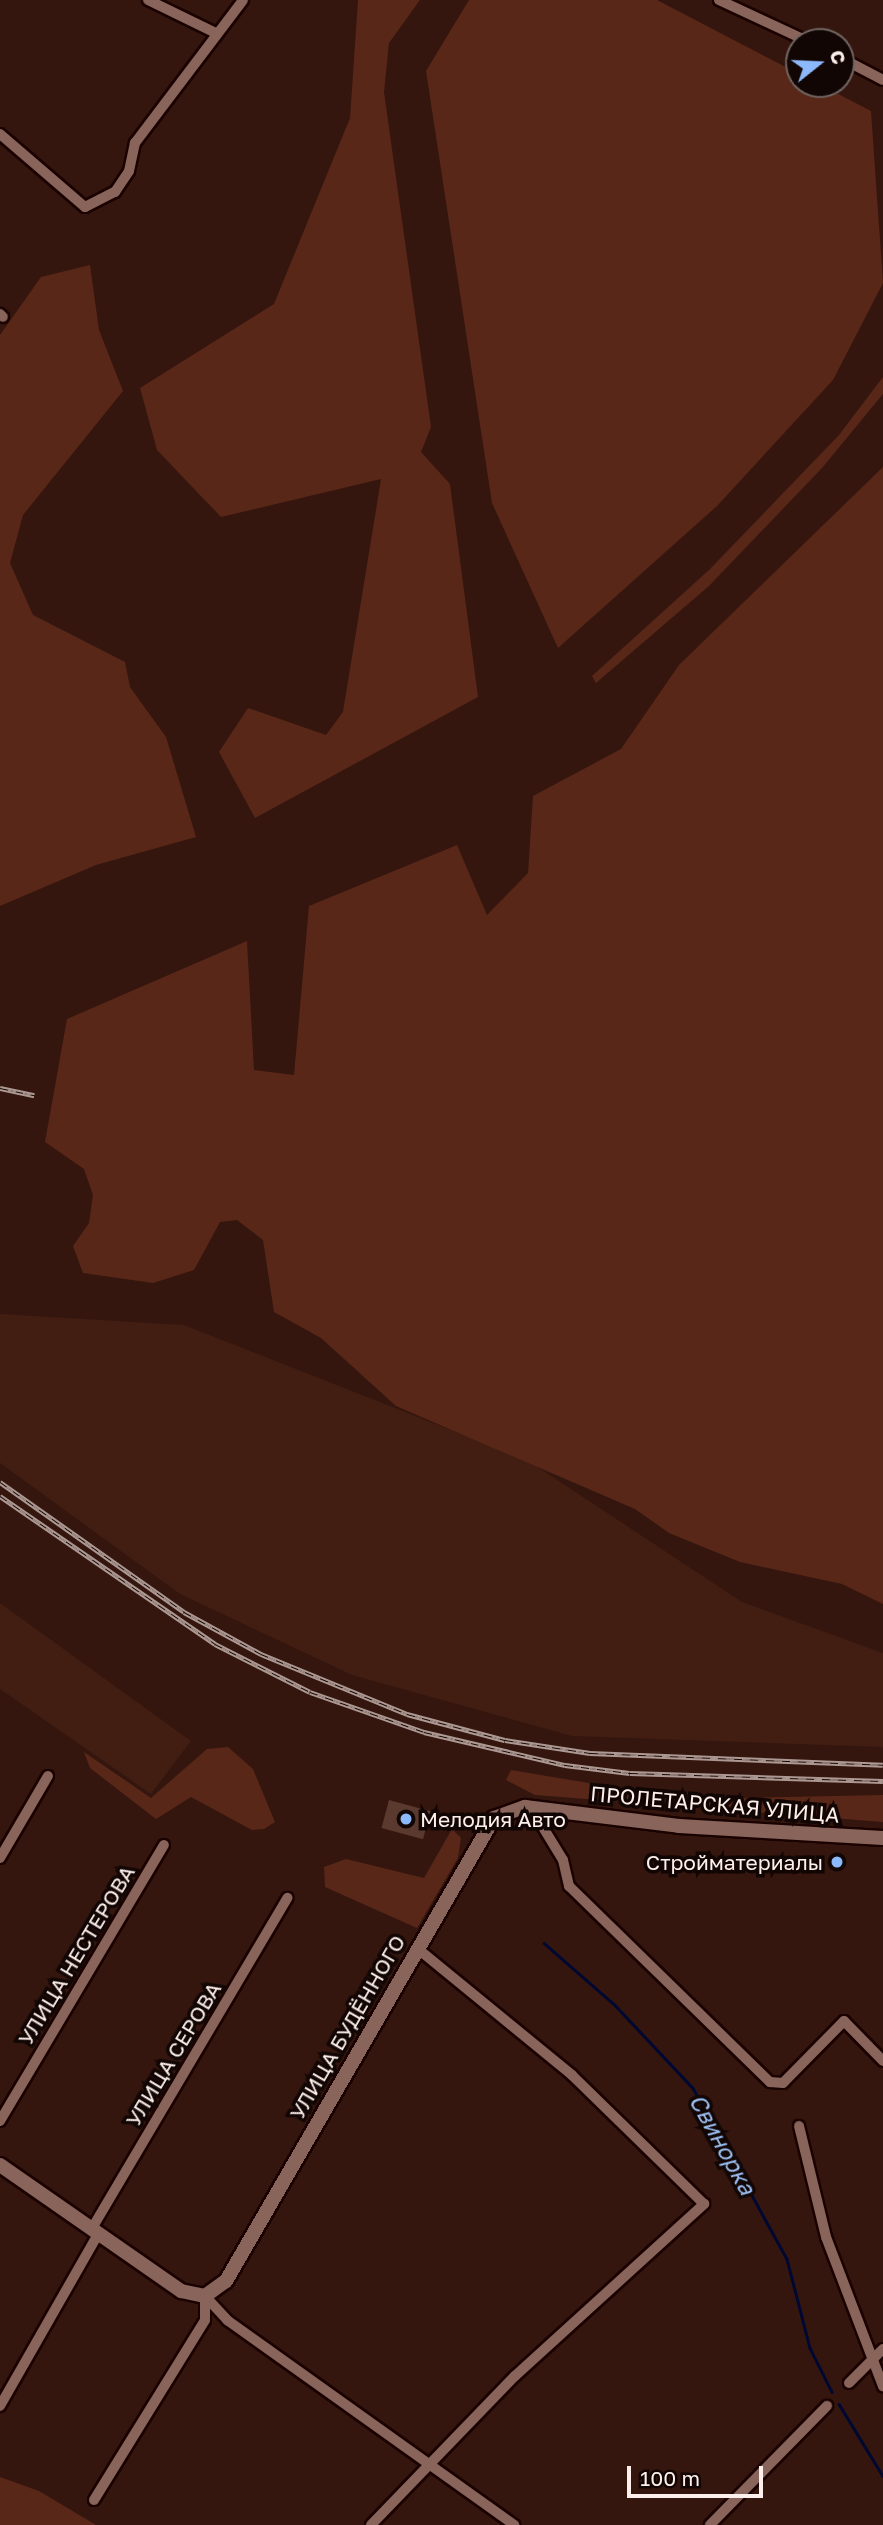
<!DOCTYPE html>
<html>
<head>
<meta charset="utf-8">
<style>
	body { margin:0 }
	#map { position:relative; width:883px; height:2525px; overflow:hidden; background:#34160e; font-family:"Golos Text",sans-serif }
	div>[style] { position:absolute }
	.built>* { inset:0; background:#411d12 }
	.green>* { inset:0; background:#582718 }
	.stream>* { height:2.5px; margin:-1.25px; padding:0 1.25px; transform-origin:1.25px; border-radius:1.25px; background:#000831 }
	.building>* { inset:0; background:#5a392f; transform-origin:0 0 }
	.roads { filter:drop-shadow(2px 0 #1a0200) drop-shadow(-2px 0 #1a0200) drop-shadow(0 2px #1a0200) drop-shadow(0 -2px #1a0200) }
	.street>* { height:10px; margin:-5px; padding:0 5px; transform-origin:5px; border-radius:5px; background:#88645a }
	.secondary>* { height:14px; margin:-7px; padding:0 7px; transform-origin:7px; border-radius:7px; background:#88645a }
	.rail>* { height:5px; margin-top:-2.5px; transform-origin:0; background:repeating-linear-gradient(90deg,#120604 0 8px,#ad9993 0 16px); box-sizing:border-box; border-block:2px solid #ad9993 }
	.dots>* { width:19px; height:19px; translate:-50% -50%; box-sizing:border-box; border:4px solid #120604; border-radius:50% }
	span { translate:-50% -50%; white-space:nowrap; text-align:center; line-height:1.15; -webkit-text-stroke:7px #120604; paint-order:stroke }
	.street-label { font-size:21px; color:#fdf0ec }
	.poi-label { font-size:21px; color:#fdf0ec }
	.left { translate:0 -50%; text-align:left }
	.right { translate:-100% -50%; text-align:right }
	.water-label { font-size:23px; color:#9dc0f3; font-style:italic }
	.north { position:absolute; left:785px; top:28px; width:70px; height:70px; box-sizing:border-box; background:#120604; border:2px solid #706461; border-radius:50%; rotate:72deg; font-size:19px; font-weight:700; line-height:28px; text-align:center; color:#fdf0ec }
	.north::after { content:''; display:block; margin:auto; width:24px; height:32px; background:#8cb9fc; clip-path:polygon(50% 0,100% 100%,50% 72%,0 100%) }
	.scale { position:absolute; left:627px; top:2466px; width:136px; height:32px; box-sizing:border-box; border:4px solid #fdf0ec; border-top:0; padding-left:9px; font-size:21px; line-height:24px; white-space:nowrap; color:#fdf0ec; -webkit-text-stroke:5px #120604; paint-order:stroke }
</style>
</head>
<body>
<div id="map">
	<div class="built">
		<div style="clip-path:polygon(0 1314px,184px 1325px,527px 1460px,742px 1602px,883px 1653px,883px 1747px,572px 1736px,352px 1675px,180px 1594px,0 1463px)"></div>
		<div style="clip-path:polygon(0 1603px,191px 1741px,151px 1794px,0 1689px)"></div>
	</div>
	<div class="green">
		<div style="clip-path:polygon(358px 0,420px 0,389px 43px,384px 92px,431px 427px,421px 452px,450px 484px,478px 697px,255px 818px,219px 752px,248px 708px,326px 735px,343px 712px,381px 479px,221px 517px,157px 450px,140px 388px,274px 304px,350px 118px)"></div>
		<div style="clip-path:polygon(469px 0,657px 0,799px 74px,799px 84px,819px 84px,871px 111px,883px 283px,833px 380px,717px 506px,558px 648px,492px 503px,426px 71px)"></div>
		<div style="clip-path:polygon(90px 265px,99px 330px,123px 391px,23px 515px,10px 563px,33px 615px,125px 662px,130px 687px,166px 737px,196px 837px,96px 865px,0 906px,0 335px,41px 277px)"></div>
		<div style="clip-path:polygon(883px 377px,883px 394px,822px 468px,709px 586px,596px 683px,592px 676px,710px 569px,839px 435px)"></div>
		<div style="clip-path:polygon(883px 467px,883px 1604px,842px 1584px,740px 1562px,669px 1533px,635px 1509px,396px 1406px,321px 1338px,274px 1312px,263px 1240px,237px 1220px,220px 1222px,194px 1270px,153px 1283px,83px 1273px,73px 1246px,89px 1223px,93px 1195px,84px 1169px,45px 1142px,67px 1019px,247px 941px,254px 1070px,294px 1075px,309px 906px,457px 845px,487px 915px,528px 873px,533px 796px,621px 749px,679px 665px)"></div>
		<div style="clip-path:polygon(228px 1747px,253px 1769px,275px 1822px,264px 1829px,252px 1830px,191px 1797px,156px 1819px,90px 1768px,84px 1752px,151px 1798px,207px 1749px)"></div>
		<div style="clip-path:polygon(511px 1770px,684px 1799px,883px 1795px,883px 1822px,535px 1795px,506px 1780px)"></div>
		<div style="clip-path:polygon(452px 1829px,461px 1838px,458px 1858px,417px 1928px,325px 1887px,324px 1867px,346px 1859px,424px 1878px)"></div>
		<div style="clip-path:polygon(0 2477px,39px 2491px,96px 2525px,0 2525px)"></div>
	</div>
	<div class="stream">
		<div style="left:544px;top:1943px;width:94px;rotate:41.1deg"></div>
		<div style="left:615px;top:2005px;width:114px;rotate:46.8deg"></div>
		<div style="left:693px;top:2088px;width:195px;rotate:61.2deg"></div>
		<div style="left:787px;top:2259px;width:92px;rotate:75.5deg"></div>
		<div style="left:810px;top:2348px;width:49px;rotate:63.4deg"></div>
		<div style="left:839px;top:2404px;width:84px;rotate:58.6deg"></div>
	</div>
	<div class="building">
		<div style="left:389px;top:1800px;width:43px;height:29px;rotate:15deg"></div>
	</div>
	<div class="roads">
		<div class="street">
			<div style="left:148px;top:0;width:76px;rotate:25.9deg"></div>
			<div style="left:719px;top:0;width:99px;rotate:25deg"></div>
			<div style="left:841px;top:58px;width:47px;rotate:27.6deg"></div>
			<div style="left:0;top:134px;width:112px;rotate:40.7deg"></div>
			<div style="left:85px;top:207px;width:34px;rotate:-27deg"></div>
			<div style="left:115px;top:192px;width:25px;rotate:-56deg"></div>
			<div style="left:129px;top:171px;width:29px;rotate:-78deg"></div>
			<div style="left:135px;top:143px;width:179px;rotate:-52.9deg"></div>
			<div style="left:0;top:314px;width:4px;rotate:45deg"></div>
			<div style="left:543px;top:1809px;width:15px;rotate:98deg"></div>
			<div style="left:541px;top:1824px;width:42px;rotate:58.6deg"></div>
			<div style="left:563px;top:1860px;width:27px;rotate:77deg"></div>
			<div style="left:569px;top:1886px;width:281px;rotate:44.3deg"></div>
			<div style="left:770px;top:2082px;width:13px;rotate:4deg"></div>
			<div style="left:783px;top:2083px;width:87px;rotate:-45.5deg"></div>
			<div style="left:844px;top:2021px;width:56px;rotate:45.7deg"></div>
			<div style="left:0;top:1858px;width:95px;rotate:-59.7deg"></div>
			<div style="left:0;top:2121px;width:321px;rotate:-59.3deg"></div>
			<div style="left:799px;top:2126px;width:114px;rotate:76.3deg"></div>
			<div style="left:826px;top:2237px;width:160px;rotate:69.1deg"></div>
			<div style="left:91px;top:2230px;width:386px;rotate:-59.4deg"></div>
			<div style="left:205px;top:2296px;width:33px;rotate:47deg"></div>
			<div style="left:227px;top:2320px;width:353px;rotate:35.5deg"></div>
			<div style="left:849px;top:2383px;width:48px;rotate:-45deg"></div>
			<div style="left:0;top:2406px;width:198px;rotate:-60.3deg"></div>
			<div style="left:94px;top:2500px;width:211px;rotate:-58.3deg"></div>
			<div style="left:205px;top:2320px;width:24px;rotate:-90deg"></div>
			<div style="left:371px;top:2525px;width:207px;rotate:-46deg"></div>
			<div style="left:515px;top:2376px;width:256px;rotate:-42.3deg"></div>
			<div style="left:704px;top:2204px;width:185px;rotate:-135.7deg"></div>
			<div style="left:572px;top:2075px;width:200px;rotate:-140.7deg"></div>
			<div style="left:710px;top:2525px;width:167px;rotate:-45.5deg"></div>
		</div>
		<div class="secondary">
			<div style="left:0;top:2165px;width:221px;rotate:34.8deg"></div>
			<div style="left:181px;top:2291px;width:25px;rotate:12deg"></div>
			<div style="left:205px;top:2296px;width:26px;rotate:-36deg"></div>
			<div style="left:226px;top:2281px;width:535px;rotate:-59.94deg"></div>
			<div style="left:494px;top:1818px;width:33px;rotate:-20deg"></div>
			<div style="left:525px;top:1807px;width:155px;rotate:7deg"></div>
			<div style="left:679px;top:1826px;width:204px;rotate:3.4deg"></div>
		</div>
	</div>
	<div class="rail">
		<div style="left:0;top:1088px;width:35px;rotate:12deg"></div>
		<div style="left:0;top:1482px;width:225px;rotate:35.2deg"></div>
		<div style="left:184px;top:1612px;width:88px;rotate:28.6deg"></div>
		<div style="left:261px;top:1654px;width:158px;rotate:22.3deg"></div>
		<div style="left:407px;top:1714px;width:101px;rotate:14.9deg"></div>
		<div style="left:505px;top:1740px;width:86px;rotate:8.7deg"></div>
		<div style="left:590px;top:1753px;width:293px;rotate:2.3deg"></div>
		<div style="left:0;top:1496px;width:261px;rotate:34.5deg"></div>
		<div style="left:215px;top:1644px;width:106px;rotate:26.8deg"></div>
		<div style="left:310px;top:1692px;width:121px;rotate:19.3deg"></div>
		<div style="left:424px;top:1732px;width:145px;rotate:13.2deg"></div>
		<div style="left:565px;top:1765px;width:65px;rotate:7deg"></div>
		<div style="left:630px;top:1773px;width:253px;rotate:1.8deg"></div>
	</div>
	<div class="dots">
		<div style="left:406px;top:1819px;background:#8cb9fc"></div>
		<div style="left:837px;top:1862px;background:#8cb9fc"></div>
	</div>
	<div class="street-label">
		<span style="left:715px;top:1804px;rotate:5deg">ПРОЛЕТАРСКАЯ УЛИЦА</span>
		<span style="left:76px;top:1955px;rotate:-59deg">УЛИЦА НЕСТЕРОВА</span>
		<span style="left:347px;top:2027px;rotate:-60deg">УЛИЦА БУДЁННОГО</span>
		<span style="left:173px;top:2054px;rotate:-59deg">УЛИЦА СЕРОВА</span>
	</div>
	<div class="poi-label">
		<span class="left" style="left:420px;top:1819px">Мелодия Авто</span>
		<span class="right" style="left:823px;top:1862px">Стройматериалы</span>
	</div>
	<div class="water-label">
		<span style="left:723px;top:2144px;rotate:61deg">Свинорка</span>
	</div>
	<div class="north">С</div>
	<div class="scale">100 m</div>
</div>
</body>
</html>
